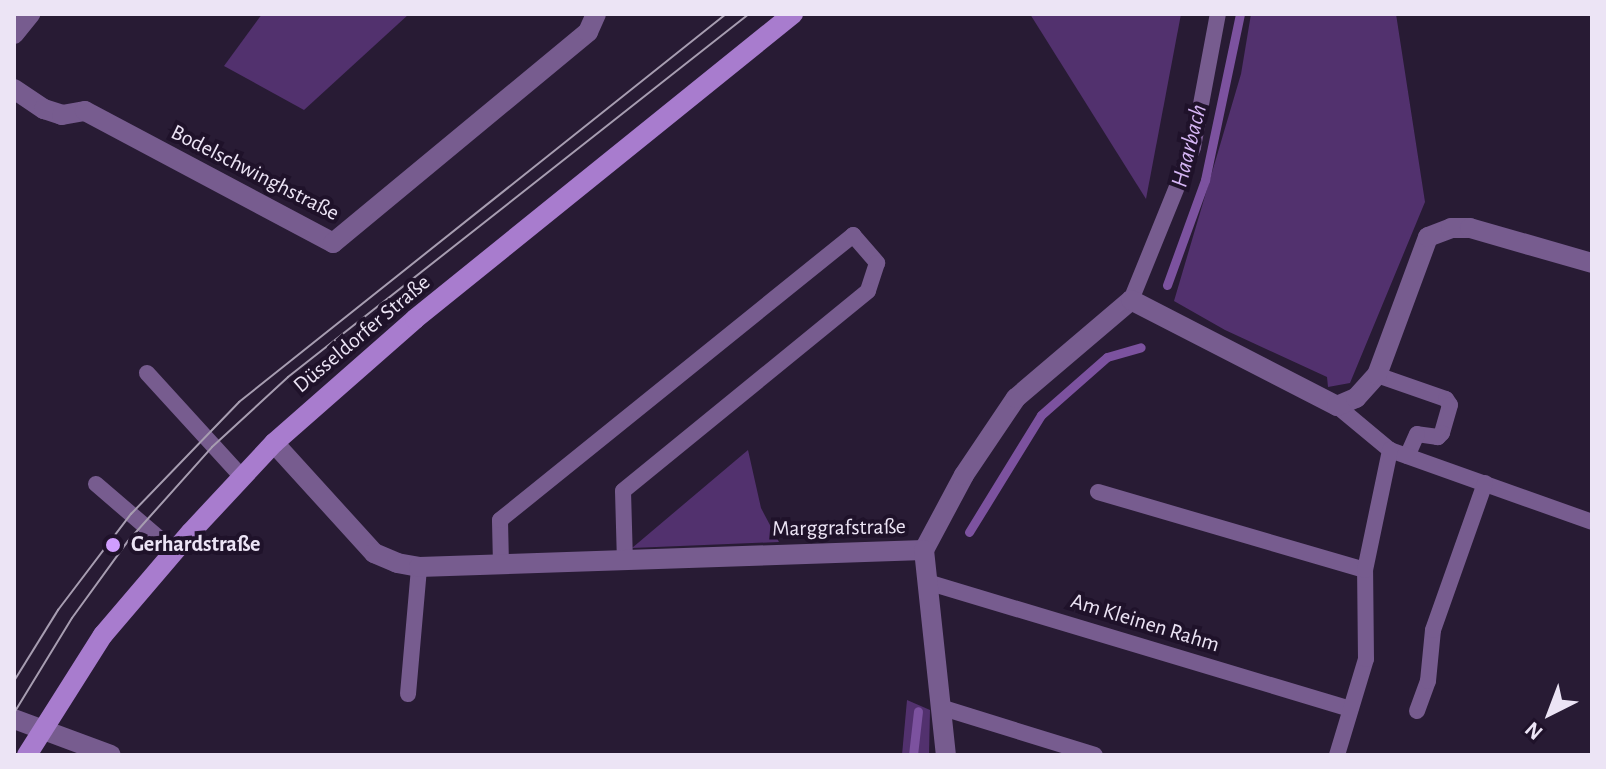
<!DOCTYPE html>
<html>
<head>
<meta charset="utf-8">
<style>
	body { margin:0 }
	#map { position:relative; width:1606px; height:769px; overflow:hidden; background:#281b34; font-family:"Alegreya Sans",sans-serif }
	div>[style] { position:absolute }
	.green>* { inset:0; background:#52316e }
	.stream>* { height:9px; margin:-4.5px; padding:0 4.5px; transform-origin:4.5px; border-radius:4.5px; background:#7c529f }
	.service>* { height:16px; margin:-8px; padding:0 8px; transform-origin:8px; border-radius:8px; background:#775c8f }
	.minor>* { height:20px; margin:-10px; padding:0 10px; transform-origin:10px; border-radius:10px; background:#775c8f }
	.secondary>* { height:20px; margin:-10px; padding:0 10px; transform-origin:10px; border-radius:10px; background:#a87cce }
	.tram>* { height:2px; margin:-1px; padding:0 1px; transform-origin:1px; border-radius:1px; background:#a79db1 }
	.dots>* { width:22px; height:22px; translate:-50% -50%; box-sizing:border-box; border:4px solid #1f122a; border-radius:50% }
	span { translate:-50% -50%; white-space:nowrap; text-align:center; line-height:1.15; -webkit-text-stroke:8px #1f122a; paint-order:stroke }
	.street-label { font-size:22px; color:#ece4f5 }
	.poi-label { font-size:22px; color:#ece4f5; font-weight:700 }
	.left { translate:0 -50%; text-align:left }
	.water-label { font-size:24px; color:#d6b6f5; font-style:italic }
	.frame { position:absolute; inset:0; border:16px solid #ece4f5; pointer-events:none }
	.north { position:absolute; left:1510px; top:673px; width:80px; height:80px; -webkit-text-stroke:6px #1f122a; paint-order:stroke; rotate:222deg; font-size:22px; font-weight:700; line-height:32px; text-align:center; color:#ece4f5 }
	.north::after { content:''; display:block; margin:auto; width:28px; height:36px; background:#ece4f5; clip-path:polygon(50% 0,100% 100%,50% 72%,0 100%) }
</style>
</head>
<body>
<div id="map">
	<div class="green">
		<div style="clip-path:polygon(262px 14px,409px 14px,304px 110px,224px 66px)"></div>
		<div style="clip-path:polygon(1030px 14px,1181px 14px,1146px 199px)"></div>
		<div style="clip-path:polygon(1251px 14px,1396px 14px,1425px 202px,1350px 383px,1328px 387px,1327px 377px,1225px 330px,1174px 301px,1241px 74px)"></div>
		<div style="clip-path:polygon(748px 450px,761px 508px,779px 542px,632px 548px)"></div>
		<div style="clip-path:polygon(907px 700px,930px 710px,929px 755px,902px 755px)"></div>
	</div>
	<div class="stream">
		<div style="left:1167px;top:285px;width:112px;rotate:-70.1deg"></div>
		<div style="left:1205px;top:180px;width:170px;rotate:-78.1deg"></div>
		<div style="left:969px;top:532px;width:137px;rotate:-58.4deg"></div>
		<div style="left:1041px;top:415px;width:88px;rotate:-41.3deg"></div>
		<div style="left:1107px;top:357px;width:35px;rotate:-16deg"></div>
		<div style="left:913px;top:755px;width:44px;rotate:-83.5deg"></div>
	</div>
	<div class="service">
		<div style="left:1131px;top:300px;width:165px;rotate:-67.9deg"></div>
		<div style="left:1193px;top:147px;width:135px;rotate:-79.4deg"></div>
		<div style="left:147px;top:373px;width:141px;rotate:47.6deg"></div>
		<div style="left:1377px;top:375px;width:73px;rotate:19.2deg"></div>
		<div style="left:1446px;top:399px;width:7px;rotate:56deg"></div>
		<div style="left:1450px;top:405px;width:29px;rotate:106deg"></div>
		<div style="left:1442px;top:433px;width:6px;rotate:135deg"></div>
		<div style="left:1438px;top:437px;width:21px;rotate:-172deg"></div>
		<div style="left:1417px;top:434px;width:24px;rotate:114deg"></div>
		<div style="left:1337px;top:406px;width:69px;rotate:39.7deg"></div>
		<div style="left:1390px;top:450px;width:214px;rotate:19.6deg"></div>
		<div style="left:96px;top:484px;width:103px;rotate:40.7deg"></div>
		<div style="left:1098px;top:492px;width:278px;rotate:16.3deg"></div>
		<div style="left:501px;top:565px;width:45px;rotate:-91.3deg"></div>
		<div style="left:500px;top:520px;width:454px;rotate:-38.9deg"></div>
		<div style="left:853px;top:235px;width:37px;rotate:49deg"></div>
		<div style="left:877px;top:263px;width:29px;rotate:108deg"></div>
		<div style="left:868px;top:291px;width:316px;rotate:140.8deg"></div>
		<div style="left:623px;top:491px;width:71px;rotate:88.4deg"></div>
		<div style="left:927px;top:582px;width:442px;rotate:16.7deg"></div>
		<div style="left:408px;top:694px;width:127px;rotate:-85deg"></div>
		<div style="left:940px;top:707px;width:162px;rotate:17.2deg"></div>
		<div style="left:1417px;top:711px;width:32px;rotate:-70deg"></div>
		<div style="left:1428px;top:681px;width:51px;rotate:-84.4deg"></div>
		<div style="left:1433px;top:630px;width:156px;rotate:-70.5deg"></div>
		<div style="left:1337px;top:755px;width:100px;rotate:-73.2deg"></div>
		<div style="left:1366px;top:659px;width:89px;rotate:-90.6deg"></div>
		<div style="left:1365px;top:570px;width:123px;rotate:-78.2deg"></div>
	</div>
	<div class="minor">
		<div style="left:14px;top:34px;width:26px;rotate:-51deg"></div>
		<div style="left:14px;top:89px;width:36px;rotate:34deg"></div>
		<div style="left:44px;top:109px;width:19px;rotate:18deg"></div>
		<div style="left:62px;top:115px;width:23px;rotate:-10deg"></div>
		<div style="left:85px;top:111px;width:281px;rotate:28deg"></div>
		<div style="left:333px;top:243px;width:331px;rotate:-39.6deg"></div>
		<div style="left:588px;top:32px;width:20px;rotate:-66deg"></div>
		<div style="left:274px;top:443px;width:149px;rotate:47.7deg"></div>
		<div style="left:374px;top:553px;width:25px;rotate:23deg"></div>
		<div style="left:397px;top:563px;width:22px;rotate:10deg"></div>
		<div style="left:419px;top:567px;width:505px;rotate:-1.93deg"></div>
		<div style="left:924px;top:550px;width:85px;rotate:-61.9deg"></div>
		<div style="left:964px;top:475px;width:93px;rotate:-56deg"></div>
		<div style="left:1016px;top:398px;width:151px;rotate:-40.4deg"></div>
		<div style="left:1131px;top:300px;width:232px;rotate:27.2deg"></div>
		<div style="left:1337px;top:406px;width:21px;rotate:-23deg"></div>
		<div style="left:1356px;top:398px;width:31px;rotate:-48deg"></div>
		<div style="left:1377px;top:375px;width:147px;rotate:-69.7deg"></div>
		<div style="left:1428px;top:237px;width:25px;rotate:-21deg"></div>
		<div style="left:1451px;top:228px;width:19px"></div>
		<div style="left:1470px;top:228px;width:127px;rotate:16deg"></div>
		<div style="left:924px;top:550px;width:206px;rotate:83.9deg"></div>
		<div style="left:14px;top:719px;width:103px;rotate:20.4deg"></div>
	</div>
	<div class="secondary">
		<div style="left:27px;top:755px;width:142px;rotate:-57.7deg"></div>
		<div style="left:103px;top:635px;width:135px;rotate:-49.5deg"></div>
		<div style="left:191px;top:532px;width:122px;rotate:-47deg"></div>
		<div style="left:274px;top:443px;width:188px;rotate:-41.3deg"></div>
		<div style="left:415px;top:319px;width:486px;rotate:-38.9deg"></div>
	</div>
	<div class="tram">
		<div style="left:14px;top:681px;width:84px;rotate:-58.2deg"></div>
		<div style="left:58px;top:610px;width:121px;rotate:-52.8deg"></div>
		<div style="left:131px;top:514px;width:156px;rotate:-46deg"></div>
		<div style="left:239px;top:402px;width:623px;rotate:-38.54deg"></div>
		<div style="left:14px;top:713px;width:111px;rotate:-58.6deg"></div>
		<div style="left:72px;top:618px;width:95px;rotate:-54deg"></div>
		<div style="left:128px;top:541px;width:126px;rotate:-48.2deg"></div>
		<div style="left:212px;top:447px;width:103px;rotate:-42.6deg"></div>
		<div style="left:288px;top:377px;width:587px;rotate:-38.22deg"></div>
	</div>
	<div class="dots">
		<div style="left:113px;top:545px;background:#d09dfe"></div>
	</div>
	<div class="street-label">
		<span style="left:255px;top:173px;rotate:27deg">Bodelschwinghstraße</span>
		<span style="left:362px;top:334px;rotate:-40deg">Düsseldorfer Straße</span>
		<span style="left:839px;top:528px;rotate:-1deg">Marggrafstraße</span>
		<span style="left:1145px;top:623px;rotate:17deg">Am Kleinen Rahm</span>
	</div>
	<div class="poi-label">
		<span class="left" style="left:131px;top:545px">Gerhardstraße</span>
	</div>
	<div class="water-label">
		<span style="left:1190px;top:146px;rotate:-76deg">Haarbach</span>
	</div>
	<div class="frame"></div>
	<div class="north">N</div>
</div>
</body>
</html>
